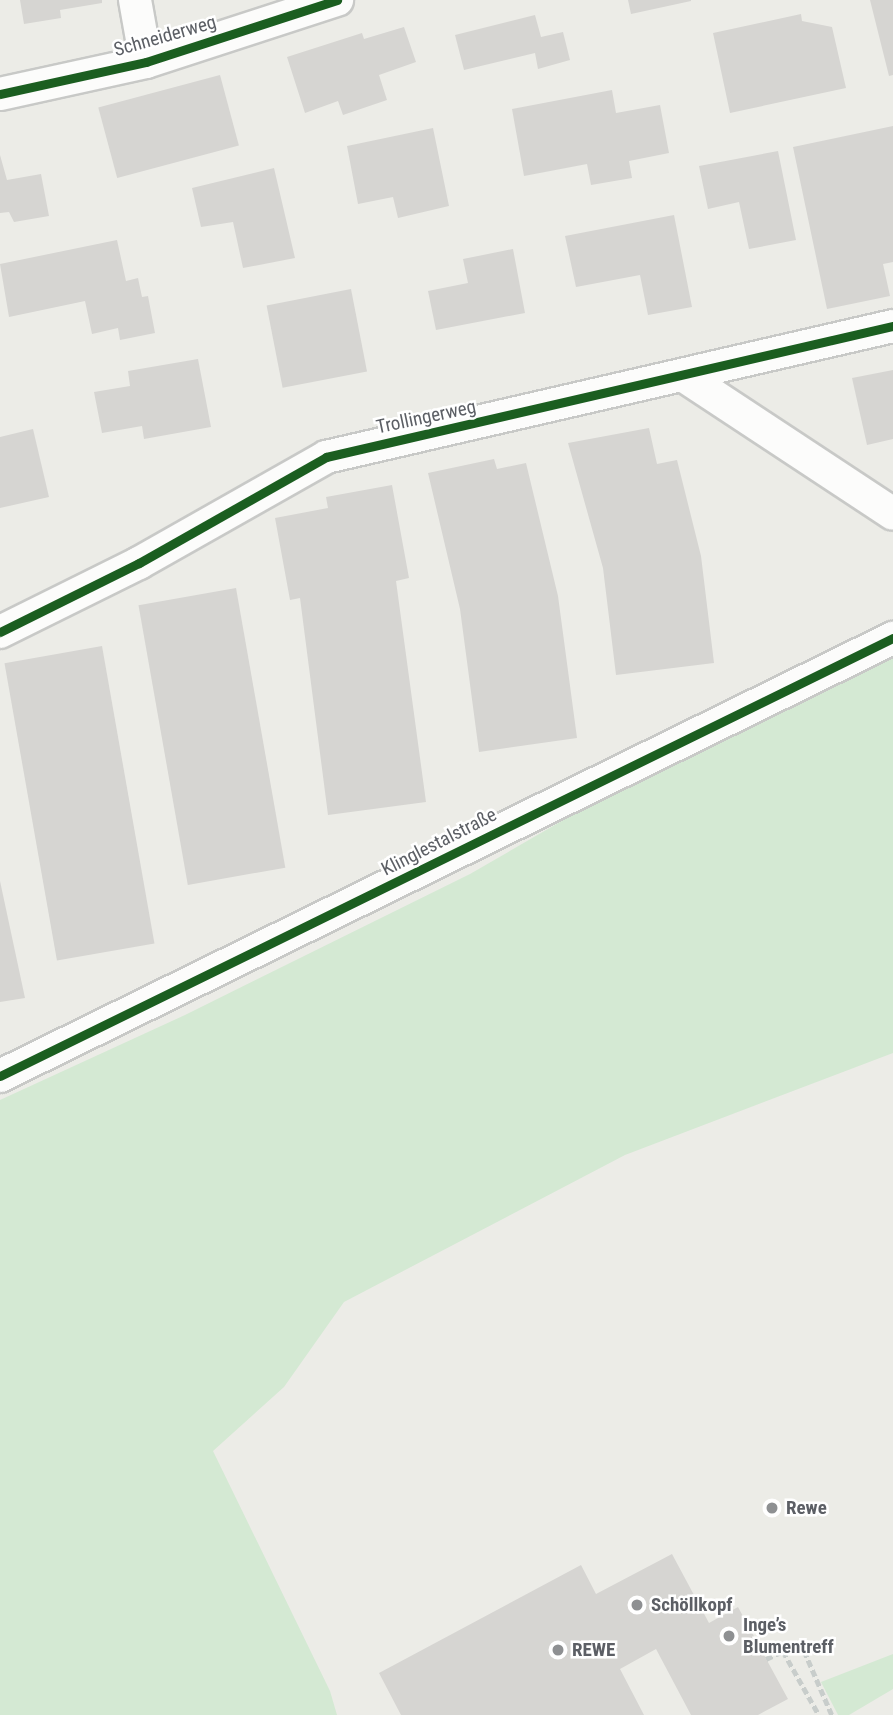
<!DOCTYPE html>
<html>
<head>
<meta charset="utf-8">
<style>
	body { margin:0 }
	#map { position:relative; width:893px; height:1715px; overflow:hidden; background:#ecece7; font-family:"Roboto Condensed",sans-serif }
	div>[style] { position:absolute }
	.green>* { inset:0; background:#d4e9d3 }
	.building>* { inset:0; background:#d6d5d2; transform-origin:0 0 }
	.path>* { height:4.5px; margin-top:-2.25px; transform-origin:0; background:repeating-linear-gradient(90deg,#c8cdcb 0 7px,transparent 0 10.5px) }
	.roads { filter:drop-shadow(2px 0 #c8c9c7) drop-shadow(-2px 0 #c8c9c7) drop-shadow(0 2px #c8c9c7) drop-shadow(0 -2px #c8c9c7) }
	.street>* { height:32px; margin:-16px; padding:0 16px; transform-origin:16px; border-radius:16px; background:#fcfcfb }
	.cycleway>* { height:9px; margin:-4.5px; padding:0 4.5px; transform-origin:4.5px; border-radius:4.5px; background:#1b5e20 }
	.dots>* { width:19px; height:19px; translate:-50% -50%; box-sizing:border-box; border:4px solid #fff; border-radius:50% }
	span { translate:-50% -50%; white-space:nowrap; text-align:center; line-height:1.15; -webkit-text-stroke:5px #fff; paint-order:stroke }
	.street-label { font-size:19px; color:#5c5f65 }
	.poi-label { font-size:19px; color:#5c5f65; font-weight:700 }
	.left { translate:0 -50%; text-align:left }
</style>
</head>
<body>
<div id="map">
	<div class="green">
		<div style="clip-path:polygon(893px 657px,893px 1053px,625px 1155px,344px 1302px,284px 1387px,213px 1451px,330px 1691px,337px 1715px,0 1715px,0 1100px,185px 1015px,470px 874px,631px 781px)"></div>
		<div style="clip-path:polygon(893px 1654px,893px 1689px,849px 1715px,838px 1715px,821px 1682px)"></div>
	</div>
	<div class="building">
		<div style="clip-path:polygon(20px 0,102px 0,102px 3px,60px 10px,61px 18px,24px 24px)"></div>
		<div style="clip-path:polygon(628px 0,691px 0,691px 1px,631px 14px)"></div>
		<div style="clip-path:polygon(870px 0,893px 0,893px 75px,889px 76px)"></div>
		<div style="clip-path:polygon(801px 14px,802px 21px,832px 27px,846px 88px,730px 113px,713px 33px)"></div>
		<div style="clip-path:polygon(535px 15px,541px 37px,563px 32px,570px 60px,538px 69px,535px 53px,464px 70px,455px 35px)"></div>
		<div style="clip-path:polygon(404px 27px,416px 62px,379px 75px,387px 100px,343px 115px,338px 101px,305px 113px,287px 57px,362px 33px,364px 39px)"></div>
		<div style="left:220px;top:75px;width:73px;height:126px;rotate:75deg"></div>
		<div style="clip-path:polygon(612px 90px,616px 113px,660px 105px,669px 153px,629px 161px,632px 178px,591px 185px,587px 164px,524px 176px,512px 109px)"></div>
		<div style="clip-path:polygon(893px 126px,893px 262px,883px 264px,890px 296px,827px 309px,793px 147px)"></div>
		<div style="clip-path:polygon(433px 128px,449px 206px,398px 218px,393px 197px,358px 204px,347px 146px)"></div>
		<div style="clip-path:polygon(778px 151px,796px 240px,749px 249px,739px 202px,708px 209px,699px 166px)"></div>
		<div style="clip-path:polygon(0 155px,7px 180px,41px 174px,49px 216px,14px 222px,9px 212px,0 213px)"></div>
		<div style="clip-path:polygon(274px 168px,295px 258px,243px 268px,233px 222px,201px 227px,192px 188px)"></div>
		<div style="clip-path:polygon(674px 215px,692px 307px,648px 315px,640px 275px,576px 287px,565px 236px)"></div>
		<div style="clip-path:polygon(117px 240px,126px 281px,138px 278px,142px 297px,148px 296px,155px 333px,120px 340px,118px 328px,92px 334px,85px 301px,9px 317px,0 264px)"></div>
		<div style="clip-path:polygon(513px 249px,525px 313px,436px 330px,428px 291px,468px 283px,463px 259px)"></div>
		<div style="left:351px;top:289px;width:84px;height:86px;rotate:79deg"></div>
		<div style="clip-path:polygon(198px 359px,211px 427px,144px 439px,142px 426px,102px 433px,94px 392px,130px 386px,128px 371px)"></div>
		<div style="clip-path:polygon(893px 370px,893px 439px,867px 445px,852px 378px)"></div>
		<div style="clip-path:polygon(649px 428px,657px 464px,677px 460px,701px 556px,714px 663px,616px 675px,603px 568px,568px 443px)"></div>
		<div style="clip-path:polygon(33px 429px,49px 497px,0 508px,0 437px)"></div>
		<div style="clip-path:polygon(494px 459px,497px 469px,526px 463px,558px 596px,577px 738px,479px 752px,460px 609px,428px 473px)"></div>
		<div style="clip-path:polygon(392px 485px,409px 578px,396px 581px,426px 802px,328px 815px,300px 598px,290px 600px,275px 518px,328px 508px,326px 497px)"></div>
		<div style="left:236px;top:588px;width:284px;height:99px;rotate:80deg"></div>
		<div style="left:102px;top:646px;width:302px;height:99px;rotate:80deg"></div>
		<div style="clip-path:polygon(0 881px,25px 998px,0 1002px)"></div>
		<div style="clip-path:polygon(672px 1554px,709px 1623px,738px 1607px,788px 1699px,758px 1715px,691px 1715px,656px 1649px,620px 1669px,644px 1715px,401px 1715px,379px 1673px,581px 1565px,596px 1594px)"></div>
	</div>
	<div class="path">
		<div style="left:800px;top:1641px;width:81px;rotate:66.6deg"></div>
		<div style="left:766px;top:1659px;width:19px;rotate:-25deg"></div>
		<div style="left:783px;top:1651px;width:73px;rotate:60.6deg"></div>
	</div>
	<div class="roads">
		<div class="street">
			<div style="left:135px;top:0;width:63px;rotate:79.9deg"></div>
			<div style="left:0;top:94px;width:149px;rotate:-12.4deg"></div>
			<div style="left:146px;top:62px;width:201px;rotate:-18deg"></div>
			<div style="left:684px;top:376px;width:250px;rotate:33.4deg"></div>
			<div style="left:0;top:632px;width:155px;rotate:-26.4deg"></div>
			<div style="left:139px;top:563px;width:215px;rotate:-29.5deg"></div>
			<div style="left:326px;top:457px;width:582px;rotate:-13.01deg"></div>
			<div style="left:0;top:1076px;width:995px;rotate:-26.13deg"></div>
		</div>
	</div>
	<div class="cycleway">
		<div style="left:0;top:94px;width:149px;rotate:-12.4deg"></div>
		<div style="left:146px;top:62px;width:201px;rotate:-18deg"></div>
		<div style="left:0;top:632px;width:155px;rotate:-26.4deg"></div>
		<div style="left:139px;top:563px;width:215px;rotate:-29.5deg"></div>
		<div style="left:326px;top:457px;width:582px;rotate:-13.01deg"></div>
		<div style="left:0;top:1076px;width:995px;rotate:-26.13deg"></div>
	</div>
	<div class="dots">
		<div style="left:772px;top:1508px;background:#8e9092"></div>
		<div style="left:637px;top:1605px;background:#8e9092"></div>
		<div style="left:729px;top:1636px;background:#8e9092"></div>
		<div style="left:558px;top:1650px;background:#8e9092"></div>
	</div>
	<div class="street-label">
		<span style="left:165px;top:36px;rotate:-16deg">Schneiderweg</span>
		<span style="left:426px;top:417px;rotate:-12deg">Trollingerweg</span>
		<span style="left:439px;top:842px;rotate:-27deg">Klinglestalstraße</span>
	</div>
	<div class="poi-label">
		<span class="left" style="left:786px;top:1508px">Rewe</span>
		<span class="left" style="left:651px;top:1605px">Schöllkopf</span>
		<span class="left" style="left:743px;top:1636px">Inge’s<br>Blumentreff</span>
		<span class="left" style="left:572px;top:1650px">REWE</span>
	</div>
</div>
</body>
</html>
